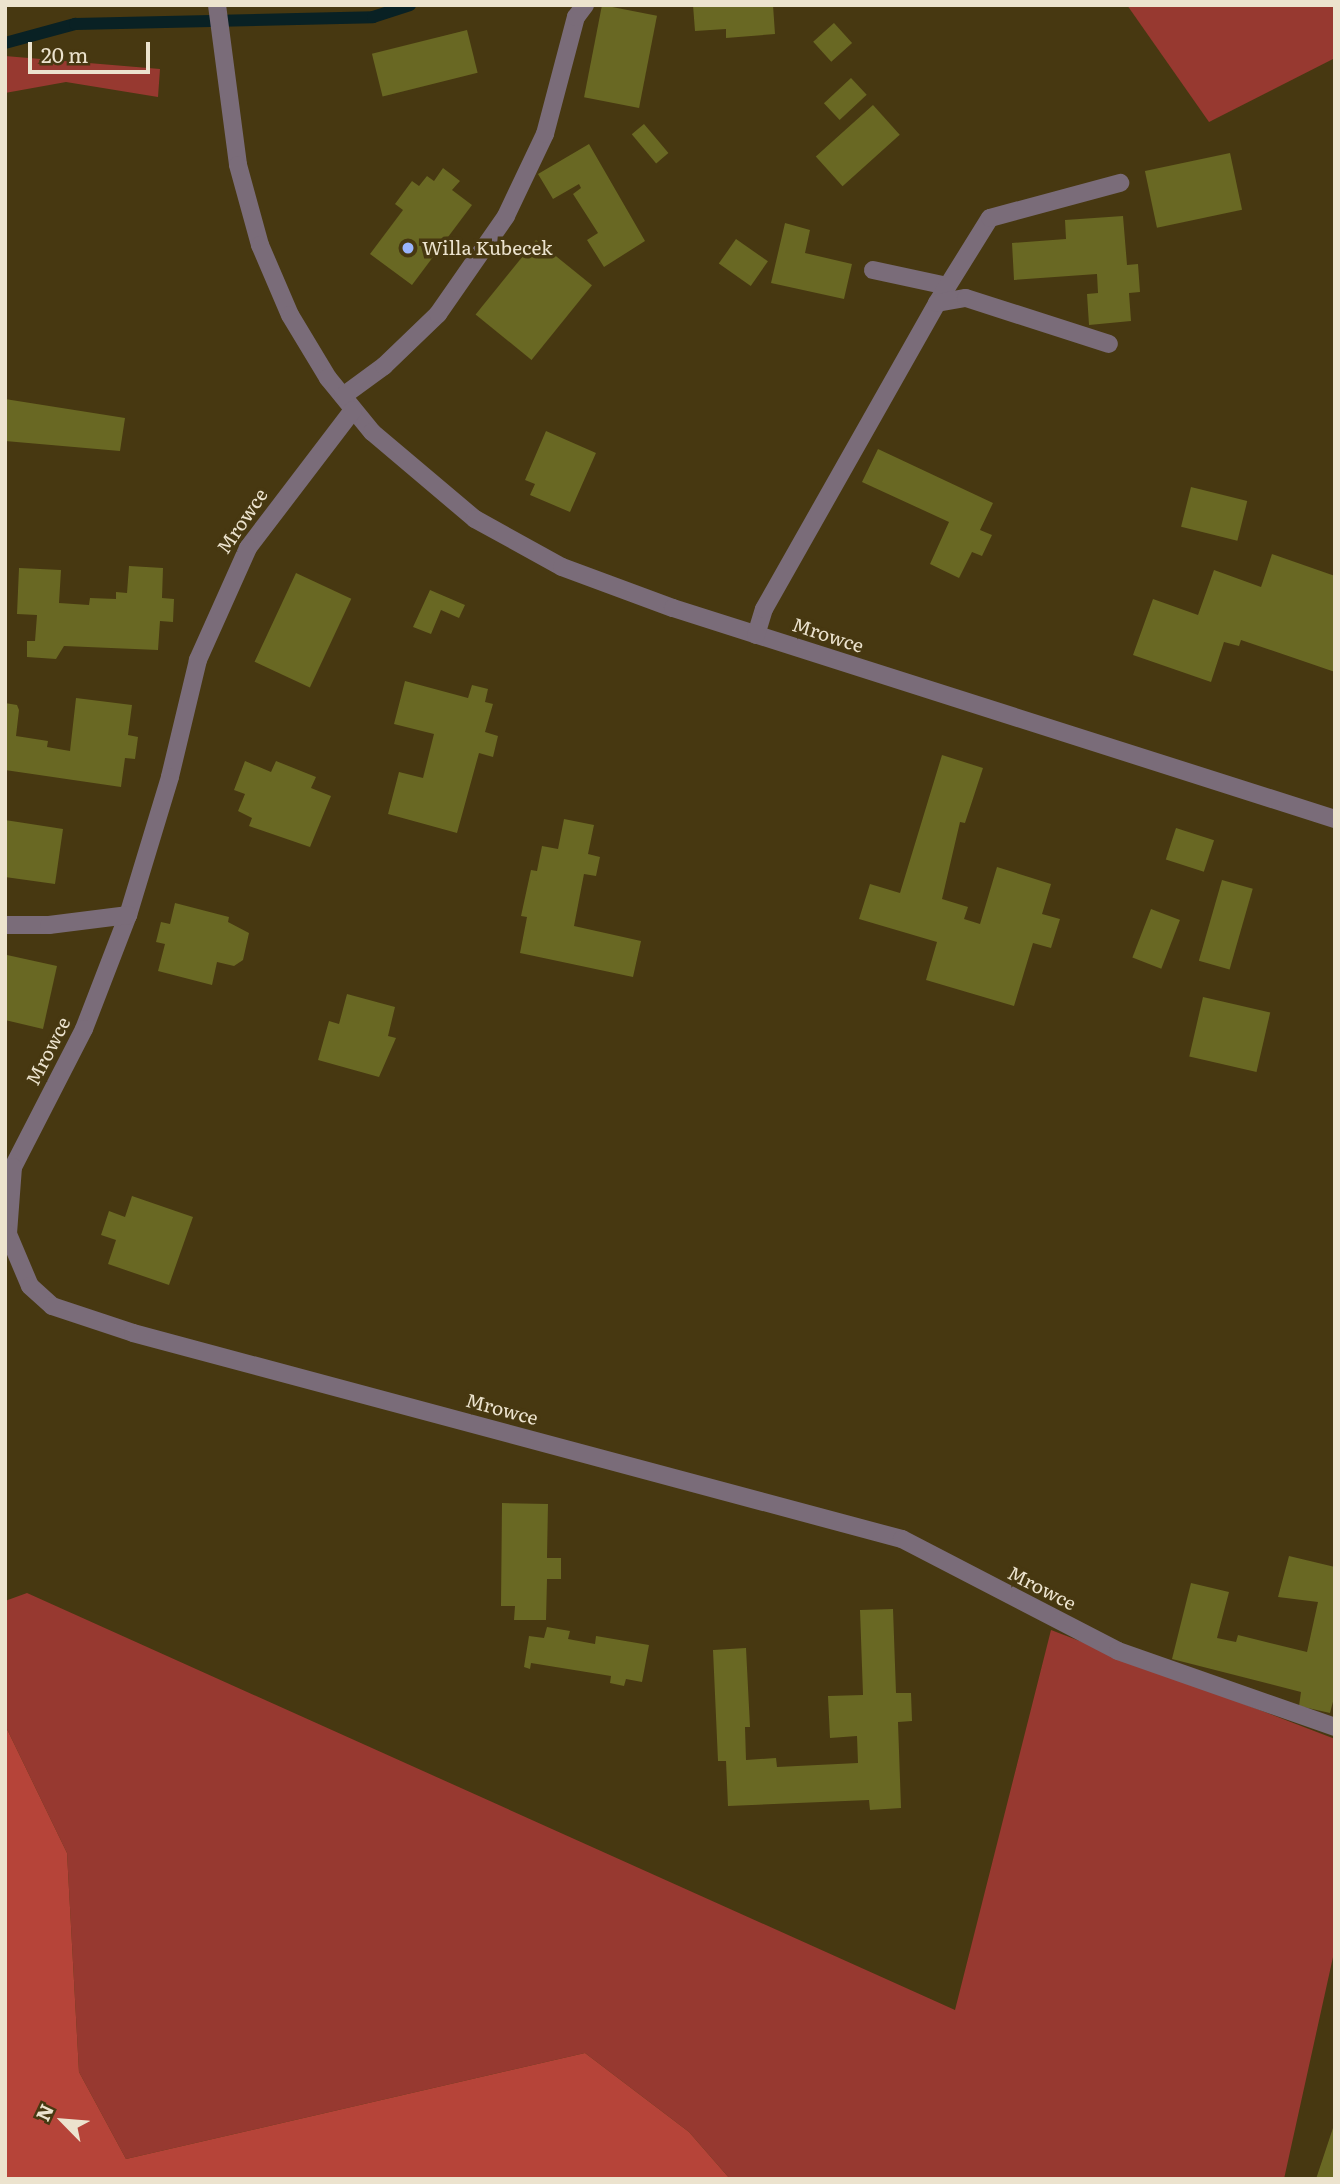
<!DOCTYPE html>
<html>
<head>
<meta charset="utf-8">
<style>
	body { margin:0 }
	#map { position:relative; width:1340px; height:2184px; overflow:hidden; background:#473811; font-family:Literata,serif }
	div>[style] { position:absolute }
	.green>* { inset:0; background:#973930 }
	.forest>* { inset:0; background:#b64439 }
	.stream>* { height:12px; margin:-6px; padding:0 6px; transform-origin:6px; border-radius:6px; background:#092124 }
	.building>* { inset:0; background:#696823; transform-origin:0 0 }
	.minor>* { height:18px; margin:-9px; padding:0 9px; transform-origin:9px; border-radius:9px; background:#7a6c79 }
	.dots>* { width:19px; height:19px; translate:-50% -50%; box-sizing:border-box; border:4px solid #473811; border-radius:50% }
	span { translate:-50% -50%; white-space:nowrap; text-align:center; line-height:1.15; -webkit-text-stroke:7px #473811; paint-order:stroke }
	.poi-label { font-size:19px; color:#ece3ce }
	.left { translate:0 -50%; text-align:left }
	.street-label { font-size:19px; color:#ece3ce }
	.frame { position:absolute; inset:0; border:7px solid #ece3ce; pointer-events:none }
	.north { position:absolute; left:28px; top:2086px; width:70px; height:70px; -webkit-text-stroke:5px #473811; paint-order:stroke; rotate:295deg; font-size:19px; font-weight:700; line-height:28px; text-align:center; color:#ece3ce }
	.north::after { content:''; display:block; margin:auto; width:24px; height:32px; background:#ece3ce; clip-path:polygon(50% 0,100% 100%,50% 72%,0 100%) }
	.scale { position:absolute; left:28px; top:42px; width:122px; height:32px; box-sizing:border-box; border:4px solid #ece3ce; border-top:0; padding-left:9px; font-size:21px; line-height:24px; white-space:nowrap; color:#ece3ce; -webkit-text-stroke:5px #473811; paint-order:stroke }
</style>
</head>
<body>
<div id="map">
	<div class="green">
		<div style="clip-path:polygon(1127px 5px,1335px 5px,1335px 58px,1209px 122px)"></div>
		<div style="clip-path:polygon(5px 56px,160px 69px,158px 97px,66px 82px,5px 93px)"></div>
		<div style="clip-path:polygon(27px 1593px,955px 2010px,1051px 1630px,1335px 1739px,1335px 1948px,1284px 2179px,730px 2179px,689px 2132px,585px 2053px,126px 2159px,79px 2072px,67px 1853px,5px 1725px,5px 1601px)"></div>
	</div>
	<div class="forest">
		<div style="clip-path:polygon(5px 1725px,67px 1853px,79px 2072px,126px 2159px,585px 2053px,689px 2132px,730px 2179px,5px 2179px)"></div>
	</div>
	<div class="stream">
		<div style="left:5px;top:43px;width:73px;rotate:-15.2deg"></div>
		<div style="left:75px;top:24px;width:298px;rotate:-1.3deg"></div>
		<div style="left:373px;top:17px;width:39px;rotate:-18deg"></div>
	</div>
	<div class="building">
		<div style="left:602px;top:5px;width:56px;height:94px;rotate:11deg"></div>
		<div style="clip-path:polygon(693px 5px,773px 5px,775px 34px,726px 38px,726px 29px,695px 31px)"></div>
		<div style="left:834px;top:23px;width:27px;height:28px;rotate:48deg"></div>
		<div style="left:467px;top:30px;width:44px;height:98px;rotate:76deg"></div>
		<div style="left:851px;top:78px;width:23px;height:37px;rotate:47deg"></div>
		<div style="left:873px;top:105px;width:40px;height:77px;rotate:48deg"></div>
		<div style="left:644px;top:124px;width:38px;height:16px;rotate:50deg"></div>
		<div style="clip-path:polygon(589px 144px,645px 241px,604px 267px,587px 240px,598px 233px,573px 194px,581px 188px,579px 184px,553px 199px,538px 174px)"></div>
		<div style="left:1230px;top:153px;width:58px;height:87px;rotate:78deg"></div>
		<div style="clip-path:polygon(443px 168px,460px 181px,452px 190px,472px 205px,412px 285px,370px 254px,403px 210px,395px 204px,412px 181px,419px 186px,427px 176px,434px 181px)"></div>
		<div style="clip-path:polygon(1123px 216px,1127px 265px,1138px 264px,1140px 292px,1129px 293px,1131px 321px,1089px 325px,1087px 294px,1098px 293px,1097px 274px,1014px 280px,1012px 243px,1066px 239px,1065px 220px)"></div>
		<div style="clip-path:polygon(785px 223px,810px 230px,805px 253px,852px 264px,844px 299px,771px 283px)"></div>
		<div style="left:736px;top:239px;width:39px;height:30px;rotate:35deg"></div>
		<div style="left:536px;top:240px;width:72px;height:96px;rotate:39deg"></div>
		<div style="clip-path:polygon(5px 399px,125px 418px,120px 451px,5px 441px)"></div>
		<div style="clip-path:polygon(546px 431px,596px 453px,570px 512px,530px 495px,535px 484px,525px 480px)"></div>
		<div style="clip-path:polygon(878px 449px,993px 503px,980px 530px,992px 535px,982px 556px,972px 552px,959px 578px,930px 564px,949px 522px,862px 482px)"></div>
		<div style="left:1191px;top:487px;width:58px;height:41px;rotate:14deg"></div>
		<div style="clip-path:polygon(1272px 554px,1335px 576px,1335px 672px,1241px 640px,1239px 646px,1224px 642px,1211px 682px,1133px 655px,1153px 599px,1198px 615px,1214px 570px,1261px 587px)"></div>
		<div style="clip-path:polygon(129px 566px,163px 568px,162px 598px,174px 599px,173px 622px,160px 621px,158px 650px,64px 646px,56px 659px,27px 657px,27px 641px,35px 641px,37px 615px,17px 614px,19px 568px,61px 570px,59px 603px,89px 605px,90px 598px,116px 599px,116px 592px,127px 593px)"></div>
		<div style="left:296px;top:573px;width:61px;height:98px;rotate:25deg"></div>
		<div style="clip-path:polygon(430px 590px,465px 605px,459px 618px,441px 610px,431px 634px,413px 627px)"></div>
		<div style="clip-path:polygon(405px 681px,468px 698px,472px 685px,488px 689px,485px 702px,493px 704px,485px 732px,498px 736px,493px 757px,479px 753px,457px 833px,388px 814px,399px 772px,423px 778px,434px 734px,394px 724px)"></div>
		<div style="clip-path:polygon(76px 698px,132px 705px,128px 735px,138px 737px,135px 759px,125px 758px,121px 787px,5px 770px,5px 703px,17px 705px,19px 710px,16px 736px,48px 741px,47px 747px,70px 751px)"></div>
		<div style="clip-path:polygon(942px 755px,983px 768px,965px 823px,960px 822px,942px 899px,968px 907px,964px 919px,980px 924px,997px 867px,1051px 884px,1042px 914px,1060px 919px,1051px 948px,1033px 943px,1014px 1006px,926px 980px,937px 942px,859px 919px,870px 884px,900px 893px)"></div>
		<div style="clip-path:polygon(245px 761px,271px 772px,276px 761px,316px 777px,311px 788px,331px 796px,310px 847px,249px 826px,252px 818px,238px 811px,245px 794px,234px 790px)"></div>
		<div style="clip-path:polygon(564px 819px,594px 825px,588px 854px,600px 857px,596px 876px,584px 874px,574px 926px,641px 941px,633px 977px,520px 953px,527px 917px,521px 916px,531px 870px,537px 871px,542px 846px,558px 849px)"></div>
		<div style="clip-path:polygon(5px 820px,63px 829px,55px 884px,5px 877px)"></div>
		<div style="left:1176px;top:828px;width:40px;height:33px;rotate:18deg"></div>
		<div style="left:1222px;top:880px;width:32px;height:84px;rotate:16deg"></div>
		<div style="clip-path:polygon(175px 903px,229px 917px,228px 922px,249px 933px,243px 960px,234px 966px,217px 962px,212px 985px,158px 971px,165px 944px,156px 942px,161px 922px,170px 924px)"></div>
		<div style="left:1151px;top:909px;width:31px;height:52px;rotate:21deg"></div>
		<div style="clip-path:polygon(7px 955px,57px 966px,43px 1029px,5px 1020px)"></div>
		<div style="clip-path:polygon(347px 994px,395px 1007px,388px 1036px,396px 1038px,379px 1077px,318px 1060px,329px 1021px,339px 1024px)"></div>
		<div style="left:1203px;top:997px;width:69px;height:61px;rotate:13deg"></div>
		<div style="clip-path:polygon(132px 1196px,193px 1217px,169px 1285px,108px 1264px,116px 1240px,101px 1235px,109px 1211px,125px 1217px)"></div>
		<div style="clip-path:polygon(502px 1503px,548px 1504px,547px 1558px,561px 1558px,561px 1579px,547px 1579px,546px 1620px,514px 1620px,515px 1606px,501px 1606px)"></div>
		<div style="clip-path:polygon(1289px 1556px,1335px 1567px,1335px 1694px,1330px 1713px,1299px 1706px,1301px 1692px,1172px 1659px,1191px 1583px,1229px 1592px,1217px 1638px,1236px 1642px,1238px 1635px,1307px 1652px,1318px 1602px,1278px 1597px)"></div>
		<div style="clip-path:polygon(893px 1609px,896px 1693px,911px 1693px,912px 1721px,898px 1722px,901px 1808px,870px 1810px,869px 1800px,728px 1806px,726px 1761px,718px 1761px,713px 1650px,746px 1648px,750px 1727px,745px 1727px,746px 1760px,776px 1758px,777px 1767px,858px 1763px,857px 1736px,830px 1738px,828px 1696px,863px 1695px,860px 1610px)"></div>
		<div style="clip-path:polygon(547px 1627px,570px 1631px,568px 1639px,595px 1644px,596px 1636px,649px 1645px,642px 1682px,626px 1679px,624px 1686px,610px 1683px,611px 1676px,531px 1663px,530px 1669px,524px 1667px,529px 1636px,544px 1638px)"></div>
		<div style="clip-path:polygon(1335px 2125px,1335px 2179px,1316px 2179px,1334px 2125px)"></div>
	</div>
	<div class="minor">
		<div style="left:217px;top:5px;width:161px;rotate:82.5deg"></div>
		<div style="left:238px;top:165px;width:83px;rotate:74.6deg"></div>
		<div style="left:260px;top:245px;width:76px;rotate:66.8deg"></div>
		<div style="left:290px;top:315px;width:74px;rotate:58.9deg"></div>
		<div style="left:328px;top:378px;width:70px;rotate:50.8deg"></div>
		<div style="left:372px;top:432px;width:135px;rotate:40.2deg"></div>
		<div style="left:475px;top:519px;width:99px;rotate:28.9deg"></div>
		<div style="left:562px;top:567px;width:118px;rotate:20.3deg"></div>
		<div style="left:673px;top:608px;width:695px;rotate:17.68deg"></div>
		<div style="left:873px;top:270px;width:76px;rotate:12.2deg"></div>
		<div style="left:937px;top:303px;width:100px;rotate:-58.1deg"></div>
		<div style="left:990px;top:218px;width:135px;rotate:-15.1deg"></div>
		<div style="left:343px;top:396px;width:51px;rotate:-36.2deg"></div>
		<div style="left:384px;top:366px;width:75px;rotate:-43.9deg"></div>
		<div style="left:438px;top:314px;width:119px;rotate:-55.2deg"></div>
		<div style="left:506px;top:216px;width:91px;rotate:-64.6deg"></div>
		<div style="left:545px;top:134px;width:121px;rotate:-75.2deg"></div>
		<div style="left:576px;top:17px;width:15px;rotate:-53deg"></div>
		<div style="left:353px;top:410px;width:173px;rotate:127.3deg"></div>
		<div style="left:248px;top:548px;width:123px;rotate:114.1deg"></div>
		<div style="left:198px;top:660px;width:120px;rotate:103.5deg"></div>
		<div style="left:170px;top:777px;width:144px;rotate:106.9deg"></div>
		<div style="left:128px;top:915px;width:122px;rotate:111.1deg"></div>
		<div style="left:84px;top:1029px;width:155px;rotate:117.2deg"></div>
		<div style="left:13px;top:1167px;width:67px;rotate:94.3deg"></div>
		<div style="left:8px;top:1234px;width:56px;rotate:67.1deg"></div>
		<div style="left:30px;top:1286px;width:30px;rotate:42deg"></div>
		<div style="left:52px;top:1306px;width:85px;rotate:18.4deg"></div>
		<div style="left:133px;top:1333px;width:796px;rotate:15deg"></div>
		<div style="left:902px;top:1539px;width:243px;rotate:27.4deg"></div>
		<div style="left:1118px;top:1651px;width:230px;rotate:19.3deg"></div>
		<div style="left:756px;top:635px;width:27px;rotate:-73deg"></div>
		<div style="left:764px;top:609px;width:352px;rotate:-60.5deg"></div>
		<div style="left:937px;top:303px;width:29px;rotate:-10deg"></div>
		<div style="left:966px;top:298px;width:150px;rotate:17.8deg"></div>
		<div style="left:5px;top:925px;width:44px"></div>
		<div style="left:49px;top:925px;width:80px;rotate:-7.2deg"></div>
	</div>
	<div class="dots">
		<div style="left:408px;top:248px;background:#9ab5fd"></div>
	</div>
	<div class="poi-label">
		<span class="left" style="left:422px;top:248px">Willa Kubecek</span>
	</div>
	<div class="street-label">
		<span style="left:242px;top:521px;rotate:-56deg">Mrowce</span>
		<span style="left:828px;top:635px;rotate:18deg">Mrowce</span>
		<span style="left:48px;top:1051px;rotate:-63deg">Mrowce</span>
		<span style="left:502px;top:1409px;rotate:15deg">Mrowce</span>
		<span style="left:1042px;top:1588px;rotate:27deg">Mrowce</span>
	</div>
	<div class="frame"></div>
	<div class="north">N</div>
	<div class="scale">20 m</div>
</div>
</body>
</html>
